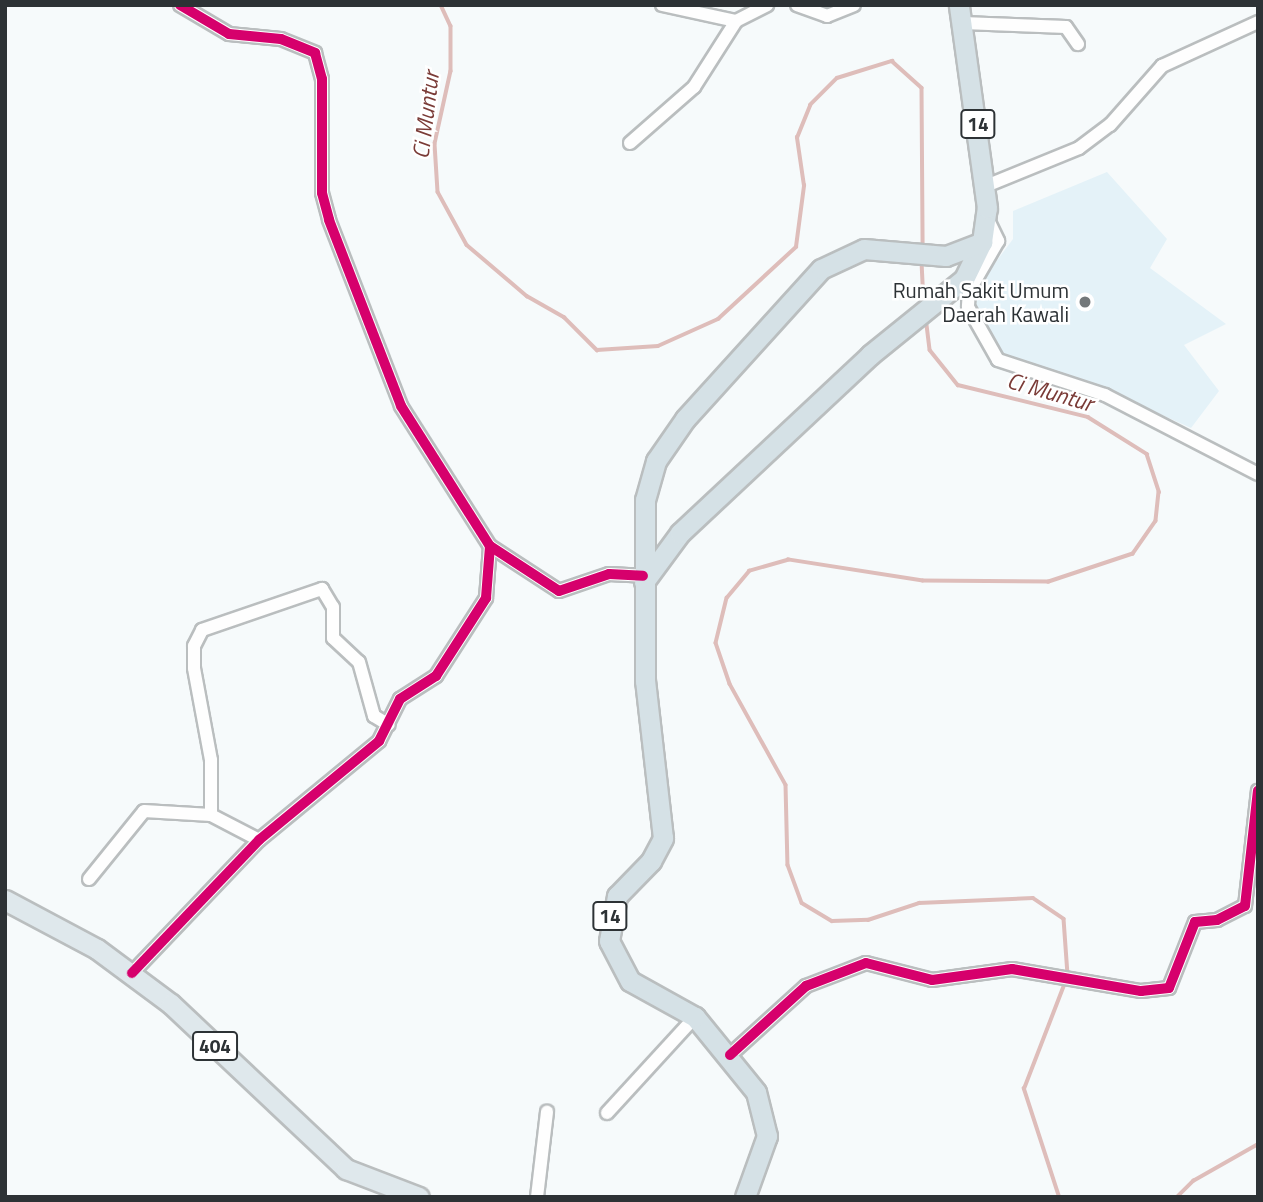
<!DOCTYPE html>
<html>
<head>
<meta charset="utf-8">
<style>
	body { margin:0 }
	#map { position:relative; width:1263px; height:1202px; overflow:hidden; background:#f6fafb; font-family:"Titillium Web",sans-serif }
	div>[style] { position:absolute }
	.built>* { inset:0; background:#e4f2f8 }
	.stream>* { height:3.5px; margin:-1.75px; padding:0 1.75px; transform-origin:1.75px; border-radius:1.75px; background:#debdba }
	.roads { filter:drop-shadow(2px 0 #babebf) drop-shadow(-2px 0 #babebf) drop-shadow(0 2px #babebf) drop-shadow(0 -2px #babebf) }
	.minor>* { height:12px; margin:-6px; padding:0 6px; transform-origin:6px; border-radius:6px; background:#fefefe }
	.primary>* { height:19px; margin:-9.5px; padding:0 9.5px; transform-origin:9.5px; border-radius:9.5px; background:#dfe8ec }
	.trunk>* { height:19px; margin:-9.5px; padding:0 9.5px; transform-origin:9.5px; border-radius:9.5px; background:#d5e1e6 }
	.cycleway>* { height:10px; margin:-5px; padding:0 5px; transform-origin:5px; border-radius:5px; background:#d6006c }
	.dots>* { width:19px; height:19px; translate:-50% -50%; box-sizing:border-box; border:4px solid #fff; border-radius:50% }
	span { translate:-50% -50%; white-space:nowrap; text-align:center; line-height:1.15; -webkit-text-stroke:5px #fff; paint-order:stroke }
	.shield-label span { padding:2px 5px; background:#fff; border:2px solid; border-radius:5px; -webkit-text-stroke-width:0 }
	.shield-label { font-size:19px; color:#2d3235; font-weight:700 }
	.poi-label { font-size:21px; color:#2d3235 }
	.right { translate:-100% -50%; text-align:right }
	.water-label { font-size:23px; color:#7a3b37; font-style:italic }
	.frame { position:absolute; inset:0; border:7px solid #2d3235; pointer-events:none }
</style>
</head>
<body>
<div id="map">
	<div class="built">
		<div style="clip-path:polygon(1107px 172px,1167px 239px,1150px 268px,1226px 324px,1184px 345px,1219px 391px,1191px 428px,1104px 389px,1004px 358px,975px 313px,974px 291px,1013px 239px,1013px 211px)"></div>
	</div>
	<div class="stream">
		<div style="left:441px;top:5px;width:23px;rotate:65deg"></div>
		<div style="left:451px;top:26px;width:45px;rotate:90deg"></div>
		<div style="left:451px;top:71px;width:75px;rotate:102.4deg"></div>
		<div style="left:435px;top:144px;width:48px;rotate:86.4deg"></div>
		<div style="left:438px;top:192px;width:60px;rotate:61.3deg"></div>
		<div style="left:467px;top:245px;width:79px;rotate:40.4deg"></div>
		<div style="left:527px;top:296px;width:43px;rotate:29.6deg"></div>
		<div style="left:564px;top:317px;width:47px;rotate:45deg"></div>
		<div style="left:597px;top:350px;width:61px;rotate:-3.8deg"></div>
		<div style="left:658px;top:346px;width:66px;rotate:-24.2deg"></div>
		<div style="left:718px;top:319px;width:106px;rotate:-42.7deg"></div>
		<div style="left:796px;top:247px;width:62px;rotate:-82.5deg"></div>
		<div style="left:804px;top:186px;width:49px;rotate:-98.3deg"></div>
		<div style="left:797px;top:138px;width:35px;rotate:-68deg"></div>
		<div style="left:810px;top:105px;width:38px;rotate:-45deg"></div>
		<div style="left:837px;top:78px;width:58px;rotate:-17.2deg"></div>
		<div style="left:892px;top:61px;width:40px;rotate:42deg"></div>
		<div style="left:922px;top:88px;width:159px;rotate:89.6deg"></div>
		<div style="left:922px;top:262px;width:41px;rotate:87.2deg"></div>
		<div style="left:926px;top:317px;width:33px;rotate:83deg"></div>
		<div style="left:930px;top:350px;width:45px;rotate:51.3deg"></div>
		<div style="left:958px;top:385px;width:134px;rotate:13.8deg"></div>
		<div style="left:1088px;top:417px;width:70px;rotate:32.1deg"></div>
		<div style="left:1147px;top:454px;width:40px;rotate:72deg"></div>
		<div style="left:1159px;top:492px;width:29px;rotate:96deg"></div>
		<div style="left:1156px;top:521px;width:40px;rotate:124.9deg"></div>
		<div style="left:1133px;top:554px;width:89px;rotate:161.6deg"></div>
		<div style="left:1049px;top:582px;width:126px;rotate:-179.5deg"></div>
		<div style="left:923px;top:581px;width:136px;rotate:-171.1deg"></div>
		<div style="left:789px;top:560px;width:41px;rotate:164.2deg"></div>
		<div style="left:750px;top:571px;width:35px;rotate:130deg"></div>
		<div style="left:727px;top:598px;width:46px;rotate:103.7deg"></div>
		<div style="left:716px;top:643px;width:43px;rotate:71.1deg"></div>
		<div style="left:730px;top:684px;width:115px;rotate:61deg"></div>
		<div style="left:786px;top:785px;width:80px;rotate:88.6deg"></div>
		<div style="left:788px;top:865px;width:40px;rotate:69.8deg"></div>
		<div style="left:802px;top:903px;width:35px;rotate:31deg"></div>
		<div style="left:832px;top:921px;width:36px;rotate:-2deg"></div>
		<div style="left:868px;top:920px;width:54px;rotate:-18.4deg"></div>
		<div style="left:919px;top:903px;width:114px;rotate:-2.5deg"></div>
		<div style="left:1033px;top:898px;width:37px;rotate:34deg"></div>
		<div style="left:1064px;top:919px;width:56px;rotate:85.9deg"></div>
		<div style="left:1059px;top:1197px;width:114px;rotate:-108deg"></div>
		<div style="left:1024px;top:1089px;width:114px;rotate:-68.9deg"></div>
		<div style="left:1177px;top:1197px;width:23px;rotate:-45deg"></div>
		<div style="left:1193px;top:1181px;width:75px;rotate:-29.6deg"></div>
	</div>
	<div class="roads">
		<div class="minor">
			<div style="left:180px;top:5px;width:57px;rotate:30.6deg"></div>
			<div style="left:229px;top:34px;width:52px;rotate:5.5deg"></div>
			<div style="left:281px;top:39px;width:37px;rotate:22deg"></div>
			<div style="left:315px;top:53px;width:27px;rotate:75deg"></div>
			<div style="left:322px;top:79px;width:114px;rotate:90deg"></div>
			<div style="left:322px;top:193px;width:28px;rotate:75deg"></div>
			<div style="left:329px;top:220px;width:199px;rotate:68.8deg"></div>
			<div style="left:401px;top:406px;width:166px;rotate:57.6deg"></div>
			<div style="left:662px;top:5px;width:76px;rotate:12.2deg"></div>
			<div style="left:797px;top:5px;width:32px;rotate:20deg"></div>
			<div style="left:827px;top:16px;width:29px;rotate:-22deg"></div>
			<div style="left:963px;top:23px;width:103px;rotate:2.2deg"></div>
			<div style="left:1066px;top:27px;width:21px;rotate:55deg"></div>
			<div style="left:630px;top:143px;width:85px;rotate:-41.2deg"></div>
			<div style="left:694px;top:87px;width:78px;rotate:-57.5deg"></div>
			<div style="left:736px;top:21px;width:35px;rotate:-27deg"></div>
			<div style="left:986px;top:186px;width:100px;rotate:-22.2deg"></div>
			<div style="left:1079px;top:148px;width:39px;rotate:-37deg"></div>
			<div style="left:1110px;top:125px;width:79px;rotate:-48.6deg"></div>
			<div style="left:1162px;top:66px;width:106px;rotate:-24.6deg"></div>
			<div style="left:986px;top:216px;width:28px;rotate:64deg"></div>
			<div style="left:998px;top:241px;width:58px;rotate:120.1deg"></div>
			<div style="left:969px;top:291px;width:16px;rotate:94deg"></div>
			<div style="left:968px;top:307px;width:61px;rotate:60.5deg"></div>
			<div style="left:998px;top:360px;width:113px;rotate:18.1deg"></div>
			<div style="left:1105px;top:395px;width:172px;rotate:27.3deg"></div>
			<div style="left:211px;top:815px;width:55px;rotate:-90deg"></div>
			<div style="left:211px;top:760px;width:94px;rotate:-100.5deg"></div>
			<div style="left:194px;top:668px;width:22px;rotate:-90deg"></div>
			<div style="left:194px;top:646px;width:18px;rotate:-63deg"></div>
			<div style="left:202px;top:630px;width:127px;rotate:-18.9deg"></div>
			<div style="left:322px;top:589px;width:21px;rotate:59deg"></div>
			<div style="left:333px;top:607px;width:31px;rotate:90deg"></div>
			<div style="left:333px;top:638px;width:35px;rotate:43deg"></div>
			<div style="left:359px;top:662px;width:56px;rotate:74.5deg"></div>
			<div style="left:374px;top:716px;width:17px;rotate:31deg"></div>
			<div style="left:89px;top:879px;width:87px;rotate:-51deg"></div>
			<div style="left:144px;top:811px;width:67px;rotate:3.4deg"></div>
			<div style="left:211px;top:815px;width:54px;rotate:27.5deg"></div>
			<div style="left:132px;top:973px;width:184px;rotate:-46.3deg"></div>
			<div style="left:259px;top:840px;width:156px;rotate:-39.5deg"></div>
			<div style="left:379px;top:741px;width:47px;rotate:-63.4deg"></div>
			<div style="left:400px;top:699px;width:43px;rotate:-32.6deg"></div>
			<div style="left:436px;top:676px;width:93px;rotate:-57.3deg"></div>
			<div style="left:486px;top:598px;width:52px;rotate:-85.6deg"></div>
			<div style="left:490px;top:546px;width:82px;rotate:33.1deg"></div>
			<div style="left:559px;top:591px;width:53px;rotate:-18.8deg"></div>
			<div style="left:609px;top:574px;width:34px;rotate:3deg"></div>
			<div style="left:730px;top:1055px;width:103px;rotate:-42.2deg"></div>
			<div style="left:806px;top:986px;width:64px;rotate:-21deg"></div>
			<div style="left:866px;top:963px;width:68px;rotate:14.4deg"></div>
			<div style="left:932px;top:980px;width:81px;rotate:-7.8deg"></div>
			<div style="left:1012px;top:969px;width:131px;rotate:9.7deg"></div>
			<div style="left:1141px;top:991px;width:28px;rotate:-6deg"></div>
			<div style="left:1169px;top:988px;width:71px;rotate:-68.5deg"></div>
			<div style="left:1195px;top:922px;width:22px;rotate:-5deg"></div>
			<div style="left:1217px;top:920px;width:31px;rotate:-27deg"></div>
			<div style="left:1245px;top:906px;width:116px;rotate:-83.6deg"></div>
			<div style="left:607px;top:1113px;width:130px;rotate:-47.5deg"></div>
			<div style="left:537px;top:1197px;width:86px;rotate:-83.3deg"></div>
		</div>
		<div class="primary">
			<div style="left:5px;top:900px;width:104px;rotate:28deg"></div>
			<div style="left:97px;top:949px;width:92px;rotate:36.6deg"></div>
			<div style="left:171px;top:1004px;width:241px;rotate:43.3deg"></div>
			<div style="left:346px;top:1169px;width:78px;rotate:21deg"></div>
		</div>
		<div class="trunk">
			<div style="left:644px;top:582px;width:61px;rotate:-53.7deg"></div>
			<div style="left:680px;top:533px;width:260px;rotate:-43.1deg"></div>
			<div style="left:870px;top:355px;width:121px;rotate:-39deg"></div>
			<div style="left:964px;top:279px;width:41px;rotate:-64.1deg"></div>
			<div style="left:982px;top:242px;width:34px;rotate:-82deg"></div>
			<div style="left:987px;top:208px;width:205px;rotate:-97.9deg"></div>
			<div style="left:745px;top:1197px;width:65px;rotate:-70.2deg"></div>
			<div style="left:767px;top:1136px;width:45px;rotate:-104deg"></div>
			<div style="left:756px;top:1092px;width:97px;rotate:-129.1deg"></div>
			<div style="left:695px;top:1017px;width:74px;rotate:-151deg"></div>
			<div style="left:630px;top:981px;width:45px;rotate:-117.7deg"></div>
			<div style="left:609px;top:941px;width:46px;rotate:-79.9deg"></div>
			<div style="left:617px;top:896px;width:49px;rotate:-45.8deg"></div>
			<div style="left:651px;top:861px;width:26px;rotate:-62deg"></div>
			<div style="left:663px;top:838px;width:158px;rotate:-96.5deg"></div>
			<div style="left:645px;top:681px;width:181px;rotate:-90deg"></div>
			<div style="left:645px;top:500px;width:41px;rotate:-74.2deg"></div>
			<div style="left:656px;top:461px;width:51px;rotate:-55.4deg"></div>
			<div style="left:685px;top:419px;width:202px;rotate:-47.8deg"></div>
			<div style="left:821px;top:269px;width:47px;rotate:-24.9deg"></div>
			<div style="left:864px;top:249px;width:82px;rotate:4.9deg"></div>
			<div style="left:946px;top:256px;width:39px;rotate:-21deg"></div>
		</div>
	</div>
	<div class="cycleway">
		<div style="left:180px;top:5px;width:57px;rotate:30.6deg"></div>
		<div style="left:229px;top:34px;width:52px;rotate:5.5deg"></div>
		<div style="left:281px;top:39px;width:37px;rotate:22deg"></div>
		<div style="left:315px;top:53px;width:27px;rotate:75deg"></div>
		<div style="left:322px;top:79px;width:114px;rotate:90deg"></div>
		<div style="left:322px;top:193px;width:28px;rotate:75deg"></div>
		<div style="left:329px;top:220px;width:199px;rotate:68.8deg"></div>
		<div style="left:401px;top:406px;width:166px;rotate:57.6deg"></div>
		<div style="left:132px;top:973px;width:184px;rotate:-46.3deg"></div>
		<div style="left:259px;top:840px;width:156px;rotate:-39.5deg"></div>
		<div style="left:379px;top:741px;width:47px;rotate:-63.4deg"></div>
		<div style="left:400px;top:699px;width:43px;rotate:-32.6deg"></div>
		<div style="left:436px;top:676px;width:93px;rotate:-57.3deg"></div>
		<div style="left:486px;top:598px;width:52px;rotate:-85.6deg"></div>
		<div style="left:490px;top:546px;width:82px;rotate:33.1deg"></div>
		<div style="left:559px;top:591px;width:53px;rotate:-18.8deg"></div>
		<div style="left:609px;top:574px;width:34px;rotate:3deg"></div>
		<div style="left:730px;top:1055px;width:103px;rotate:-42.2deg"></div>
		<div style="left:806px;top:986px;width:64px;rotate:-21deg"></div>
		<div style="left:866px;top:963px;width:68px;rotate:14.4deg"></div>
		<div style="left:932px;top:980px;width:81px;rotate:-7.8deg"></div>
		<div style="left:1012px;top:969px;width:131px;rotate:9.7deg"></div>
		<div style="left:1141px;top:991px;width:28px;rotate:-6deg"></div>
		<div style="left:1169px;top:988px;width:71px;rotate:-68.5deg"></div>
		<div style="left:1195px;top:922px;width:22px;rotate:-5deg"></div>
		<div style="left:1217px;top:920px;width:31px;rotate:-27deg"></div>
		<div style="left:1245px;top:906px;width:116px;rotate:-83.6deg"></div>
	</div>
	<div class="dots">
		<div style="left:1085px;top:302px;background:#73787a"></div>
	</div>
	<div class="shield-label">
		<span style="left:978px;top:124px">14</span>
		<span style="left:610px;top:916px">14</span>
		<span style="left:215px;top:1046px">404</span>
	</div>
	<div class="poi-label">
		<span class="right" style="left:1069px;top:302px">Rumah Sakit Umum<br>Daerah Kawali</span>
	</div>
	<div class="water-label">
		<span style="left:426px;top:115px;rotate:-83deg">Ci Muntur</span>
		<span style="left:1050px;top:392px;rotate:16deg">Ci Muntur</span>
	</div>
	<div class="frame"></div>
</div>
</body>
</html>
